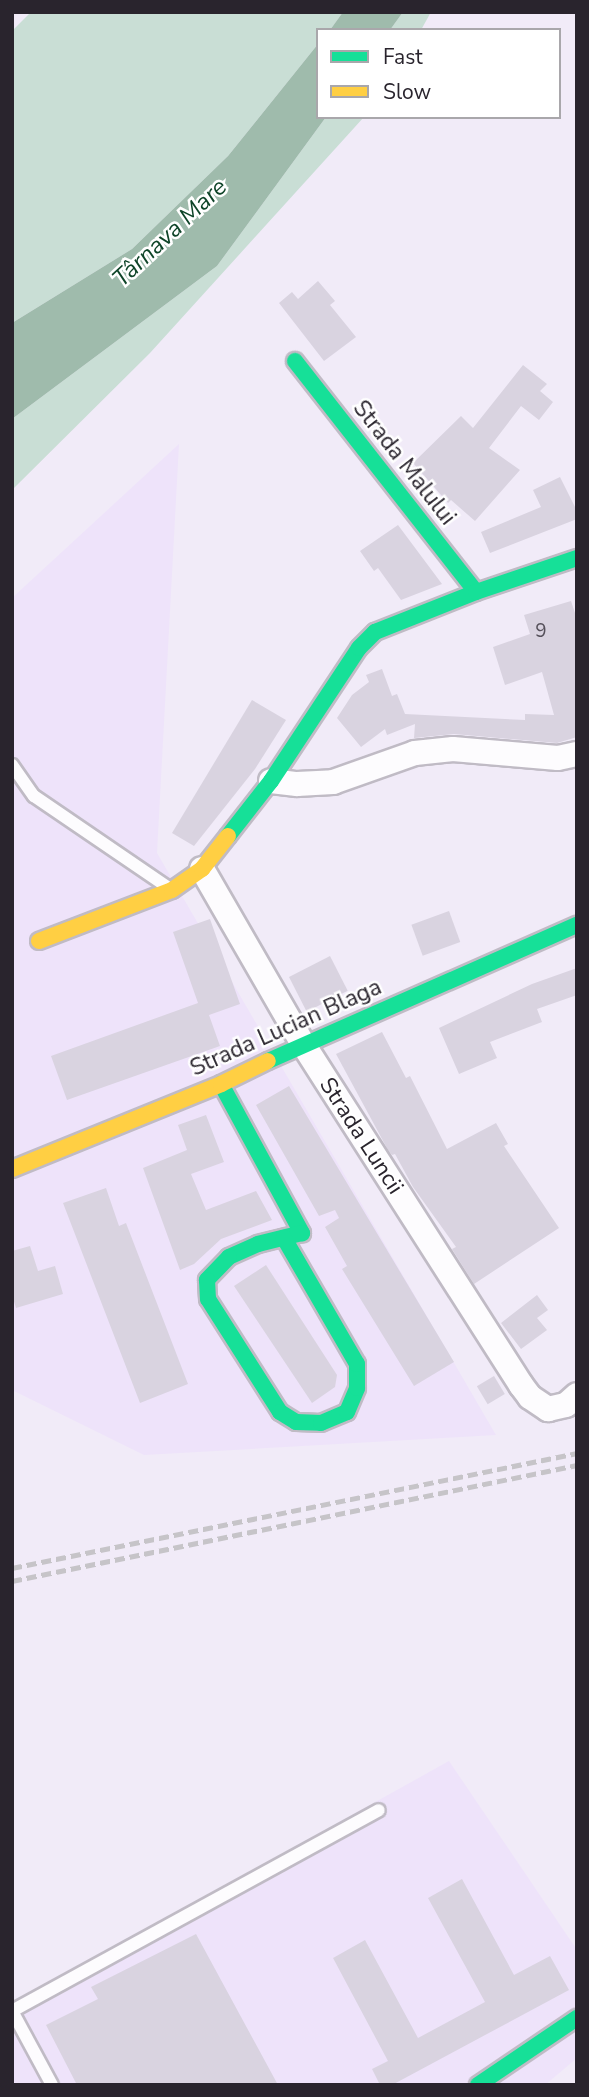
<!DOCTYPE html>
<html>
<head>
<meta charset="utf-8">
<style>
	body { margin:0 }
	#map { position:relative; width:589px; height:2097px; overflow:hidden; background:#f1ebf8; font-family:"Nunito Sans",sans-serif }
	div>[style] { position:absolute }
	.built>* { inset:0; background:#eee3fa }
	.green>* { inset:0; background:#c9ded5 }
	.water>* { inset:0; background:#9fbbac }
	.building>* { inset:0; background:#d9d3e0; transform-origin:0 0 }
	.roads { filter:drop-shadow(2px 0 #c0bbc5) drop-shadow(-2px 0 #c0bbc5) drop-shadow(0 2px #c0bbc5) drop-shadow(0 -2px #c0bbc5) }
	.lane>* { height:12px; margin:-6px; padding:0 6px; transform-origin:6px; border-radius:6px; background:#fdfcfe }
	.street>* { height:24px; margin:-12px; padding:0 12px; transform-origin:12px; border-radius:12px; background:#fdfcfe }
	.fast>* { height:16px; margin:-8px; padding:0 8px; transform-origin:8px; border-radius:8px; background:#16e098 }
	.slow>* { height:16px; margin:-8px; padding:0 8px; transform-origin:8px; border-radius:8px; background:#ffcf43 }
	.rail>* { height:5px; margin-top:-2.5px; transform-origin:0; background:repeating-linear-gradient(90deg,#c6c4c8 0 10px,transparent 0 15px) }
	span { translate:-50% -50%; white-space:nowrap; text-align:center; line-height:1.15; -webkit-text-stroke:5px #fff; paint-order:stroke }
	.number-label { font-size:19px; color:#55505a }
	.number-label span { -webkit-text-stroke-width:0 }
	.street-label { font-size:23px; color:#29242d }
	.water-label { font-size:24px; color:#0e4428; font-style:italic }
	.frame { position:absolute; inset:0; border:14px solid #29242d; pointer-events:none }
	.legend { position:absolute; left:316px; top:28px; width:245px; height:91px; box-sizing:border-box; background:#fff; border:2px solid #a9a7ab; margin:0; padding:9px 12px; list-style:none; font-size:21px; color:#29242d }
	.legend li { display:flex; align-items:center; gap:14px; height:35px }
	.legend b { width:35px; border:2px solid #a9a7ab }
</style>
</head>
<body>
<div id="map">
	<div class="built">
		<div style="clip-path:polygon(179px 444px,157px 853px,496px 1435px,144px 1455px,12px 1390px,12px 598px)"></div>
		<div style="clip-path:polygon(449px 1761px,577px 1950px,577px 2058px,545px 2085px,12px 2085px,12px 2004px)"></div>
	</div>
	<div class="green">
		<div style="clip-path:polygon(31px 12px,343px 12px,330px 30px,318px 30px,318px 44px,228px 156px,132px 249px,12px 323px,12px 31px)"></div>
		<div style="clip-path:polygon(403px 12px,431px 12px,421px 30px,390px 30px)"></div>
		<div style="clip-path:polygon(326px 117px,364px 117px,150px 353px,12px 490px,12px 419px,217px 266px)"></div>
	</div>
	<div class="water">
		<div style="clip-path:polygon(343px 12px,403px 12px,390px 30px,330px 30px)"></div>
		<div style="clip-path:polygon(318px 44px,318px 117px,326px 117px,217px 266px,12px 419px,12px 323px,132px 249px,228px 156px)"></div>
	</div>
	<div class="building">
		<div style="clip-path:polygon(318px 281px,335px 301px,330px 305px,356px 337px,324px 361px,279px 303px,292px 292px,298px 299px)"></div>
		<div style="clip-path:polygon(523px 365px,547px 384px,540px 391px,553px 402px,539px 420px,521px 406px,489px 448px,520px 470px,475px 521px,451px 500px,448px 503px,413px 463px,461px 416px,473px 428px)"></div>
		<div style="clip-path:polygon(560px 477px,577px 511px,577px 519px,490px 553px,481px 532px,541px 507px,533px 490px)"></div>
		<div style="clip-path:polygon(398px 525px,442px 584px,401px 600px,378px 568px,374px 571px,360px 551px)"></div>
		<div style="clip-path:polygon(571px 601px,577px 619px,577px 737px,557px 743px,454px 734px,414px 738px,415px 724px,387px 735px,385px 729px,361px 747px,337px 718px,352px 695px,369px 682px,366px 675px,382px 669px,392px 696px,397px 694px,405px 714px,525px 720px,525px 714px,554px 715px,542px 672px,505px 685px,493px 647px,530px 634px,524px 615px)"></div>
		<div style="clip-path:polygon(252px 700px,286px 720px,255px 769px,194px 846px,172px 833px)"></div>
		<div style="left:449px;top:911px;width:33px;height:40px;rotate:70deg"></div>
		<div style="clip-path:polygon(210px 919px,240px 1004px,209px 1015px,220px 1046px,67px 1100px,51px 1056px,198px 1003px,173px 932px)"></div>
		<div style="left:330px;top:956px;width:39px;height:46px;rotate:63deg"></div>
		<div style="clip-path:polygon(577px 968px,577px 995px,537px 1009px,542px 1022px,490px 1042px,497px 1058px,459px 1074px,439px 1028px,532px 984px)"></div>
		<div style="clip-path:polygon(382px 1032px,406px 1078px,410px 1076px,447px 1149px,496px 1123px,508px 1144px,504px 1146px,559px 1228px,474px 1284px,452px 1249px,456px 1247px,413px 1187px,395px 1154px,392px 1155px,388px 1150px,336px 1054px)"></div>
		<div style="clip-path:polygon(289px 1086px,454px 1362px,414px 1386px,342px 1269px,347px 1266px,325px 1227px,339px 1218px,335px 1210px,319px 1216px,256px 1105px)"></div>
		<div style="clip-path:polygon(206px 1115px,224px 1162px,191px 1174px,206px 1210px,256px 1191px,272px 1220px,221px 1239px,194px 1264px,180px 1270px,143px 1168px,187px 1150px,178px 1125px)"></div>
		<div style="clip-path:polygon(106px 1188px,119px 1226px,126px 1223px,188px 1384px,140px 1403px,63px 1203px)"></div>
		<div style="clip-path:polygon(30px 1246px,38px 1271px,55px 1266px,63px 1294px,16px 1308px,12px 1295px,12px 1251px)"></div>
		<div style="clip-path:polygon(266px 1265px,337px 1375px,335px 1387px,312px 1403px,234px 1286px)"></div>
		<div style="clip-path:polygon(537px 1295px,548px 1310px,537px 1318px,547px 1330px,521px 1349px,501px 1323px)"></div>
		<div style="left:494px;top:1376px;width:21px;height:20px;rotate:59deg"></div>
		<div style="clip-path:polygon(462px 1879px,514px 1975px,550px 1956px,569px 1990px,392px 2085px,380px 2085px,372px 2069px,388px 2061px,333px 1958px,365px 1940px,418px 2038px,485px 2002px,428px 1898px)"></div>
		<div style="clip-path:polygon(196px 1934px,278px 2085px,77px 2085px,46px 2025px,98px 1999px,91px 1987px)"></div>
	</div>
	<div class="roads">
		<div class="lane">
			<div style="left:12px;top:765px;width:38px;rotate:55deg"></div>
			<div style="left:34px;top:796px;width:160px;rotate:34.3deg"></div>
			<div style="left:12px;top:2011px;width:418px;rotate:-28.7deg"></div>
			<div style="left:12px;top:2011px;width:84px;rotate:61.6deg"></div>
		</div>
		<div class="street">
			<div style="left:271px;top:781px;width:26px;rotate:7deg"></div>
			<div style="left:297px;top:784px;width:36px;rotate:-3deg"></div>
			<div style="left:333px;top:782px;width:87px;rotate:-19.5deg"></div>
			<div style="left:415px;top:753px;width:38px;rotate:-6deg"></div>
			<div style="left:453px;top:749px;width:105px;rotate:4.9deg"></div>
			<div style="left:558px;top:758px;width:19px;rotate:-12deg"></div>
			<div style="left:202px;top:869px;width:202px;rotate:60deg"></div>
			<div style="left:303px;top:1044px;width:405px;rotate:57.4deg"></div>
			<div style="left:521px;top:1385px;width:15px;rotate:53deg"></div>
			<div style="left:530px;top:1397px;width:22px;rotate:34deg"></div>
			<div style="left:548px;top:1409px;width:18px;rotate:-13deg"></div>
			<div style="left:566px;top:1405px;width:15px;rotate:-42deg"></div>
		</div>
		<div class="fast">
			<div style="left:295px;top:361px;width:293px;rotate:51.9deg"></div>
			<div style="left:228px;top:836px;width:70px;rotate:-52deg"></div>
			<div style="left:271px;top:781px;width:159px;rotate:-56.5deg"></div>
			<div style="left:359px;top:648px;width:23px;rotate:-45deg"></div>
			<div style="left:375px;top:632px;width:109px;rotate:-21.6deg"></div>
			<div style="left:476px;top:592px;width:107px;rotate:-18.6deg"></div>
			<div style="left:268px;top:1061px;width:338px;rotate:-23.8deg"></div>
			<div style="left:221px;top:1084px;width:170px;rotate:61.5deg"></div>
			<div style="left:302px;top:1233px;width:45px;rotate:166deg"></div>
			<div style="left:258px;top:1244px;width:32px;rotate:156deg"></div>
			<div style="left:229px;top:1257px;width:32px;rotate:134deg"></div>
			<div style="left:207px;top:1280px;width:19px;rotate:87deg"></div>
			<div style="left:208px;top:1299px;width:134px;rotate:57.5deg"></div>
			<div style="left:280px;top:1412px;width:19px;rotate:32deg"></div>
			<div style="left:296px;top:1422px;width:25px;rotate:2deg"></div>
			<div style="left:321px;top:1423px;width:28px;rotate:-23deg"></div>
			<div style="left:347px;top:1412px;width:26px;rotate:-67deg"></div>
			<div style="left:357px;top:1388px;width:24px;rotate:-90deg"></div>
			<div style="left:357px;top:1364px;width:146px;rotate:-120.1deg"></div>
			<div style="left:478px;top:2085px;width:120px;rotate:-34.1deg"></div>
		</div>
		<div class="slow">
			<div style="left:39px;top:941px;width:142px;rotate:-21deg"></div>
			<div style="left:172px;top:890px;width:37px;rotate:-35deg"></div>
			<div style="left:202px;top:869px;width:42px;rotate:-51.8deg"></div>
			<div style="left:12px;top:1169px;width:226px;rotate:-22.1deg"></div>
			<div style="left:221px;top:1084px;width:52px;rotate:-26.1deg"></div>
		</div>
	</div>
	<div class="rail">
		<div style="left:12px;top:1568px;width:577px;rotate:-11.5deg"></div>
		<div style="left:12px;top:1581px;width:577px;rotate:-11.6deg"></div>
	</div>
	<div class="number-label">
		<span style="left:541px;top:632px">9</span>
	</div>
	<div class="street-label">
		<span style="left:404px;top:463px;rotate:52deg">Strada Malului</span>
		<span style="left:286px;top:1028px;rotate:-24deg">Strada Lucian Blaga</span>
		<span style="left:361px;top:1136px;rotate:57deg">Strada Luncii</span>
	</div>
	<div class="water-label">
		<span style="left:170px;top:233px;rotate:-43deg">Târnava Mare</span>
	</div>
	<div class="frame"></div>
	<ul class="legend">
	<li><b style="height:9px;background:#16e098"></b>Fast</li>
	<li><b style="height:9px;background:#ffcf43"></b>Slow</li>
	</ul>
</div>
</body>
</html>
